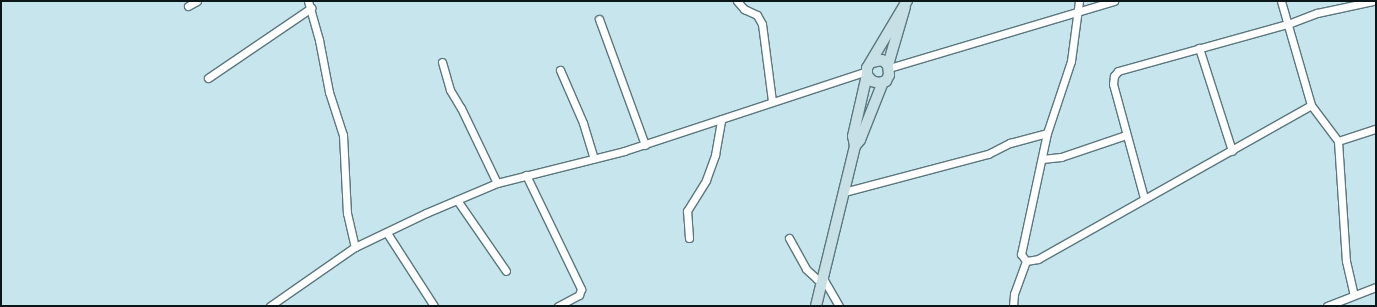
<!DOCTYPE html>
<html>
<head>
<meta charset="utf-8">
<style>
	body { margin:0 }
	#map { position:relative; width:1377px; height:307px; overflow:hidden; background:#c6e5ec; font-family:Roboto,sans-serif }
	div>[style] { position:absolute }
	.roads { filter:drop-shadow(1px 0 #5b777d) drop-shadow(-1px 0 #5b777d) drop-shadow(0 1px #5b777d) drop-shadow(0 -1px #5b777d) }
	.minor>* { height:7px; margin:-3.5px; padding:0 3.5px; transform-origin:3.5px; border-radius:3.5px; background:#fff }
	.secondary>* { height:10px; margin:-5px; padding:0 5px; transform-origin:5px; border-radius:5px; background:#c7e0e5 }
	span { translate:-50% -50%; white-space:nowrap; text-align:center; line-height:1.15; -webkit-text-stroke:3px #fff; paint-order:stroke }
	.frame { position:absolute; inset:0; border:2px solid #0a1618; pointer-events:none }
</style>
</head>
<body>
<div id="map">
	<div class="roads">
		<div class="minor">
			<div style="left:308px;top:1px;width:41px;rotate:74.2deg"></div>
			<div style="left:319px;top:40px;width:53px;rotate:79.1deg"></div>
			<div style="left:329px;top:92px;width:45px;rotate:72deg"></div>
			<div style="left:343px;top:135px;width:78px;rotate:87.1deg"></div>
			<div style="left:347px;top:213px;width:35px;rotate:77deg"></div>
			<div style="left:737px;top:1px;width:11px;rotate:49deg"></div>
			<div style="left:744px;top:9px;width:14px;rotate:25deg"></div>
			<div style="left:757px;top:15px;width:10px;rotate:61deg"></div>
			<div style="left:762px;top:24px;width:78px;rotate:82.6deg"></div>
			<div style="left:1079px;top:1px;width:61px;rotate:97.6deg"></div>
			<div style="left:1071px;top:61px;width:76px;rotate:108.4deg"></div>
			<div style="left:1047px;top:133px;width:124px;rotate:102.1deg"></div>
			<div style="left:1021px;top:254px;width:9px;rotate:54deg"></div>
			<div style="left:1026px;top:261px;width:12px;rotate:-9deg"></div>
			<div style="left:1038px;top:259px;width:313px;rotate:-29.4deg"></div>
			<div style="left:1281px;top:1px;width:108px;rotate:73.9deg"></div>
			<div style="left:1311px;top:105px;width:45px;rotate:53.1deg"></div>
			<div style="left:1338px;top:141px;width:120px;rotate:86.2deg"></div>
			<div style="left:1346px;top:261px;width:35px;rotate:77deg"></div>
			<div style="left:188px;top:6px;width:10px;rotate:-29deg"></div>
			<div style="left:599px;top:19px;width:134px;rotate:69.9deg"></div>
			<div style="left:1199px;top:48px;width:108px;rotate:72.2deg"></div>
			<div style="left:442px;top:62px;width:29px;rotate:74deg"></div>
			<div style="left:450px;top:90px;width:21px;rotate:59deg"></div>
			<div style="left:461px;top:108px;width:83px;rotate:64.4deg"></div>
			<div style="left:889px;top:68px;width:235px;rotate:-16.6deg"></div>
			<div style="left:560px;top:70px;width:58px;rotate:66.5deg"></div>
			<div style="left:583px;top:123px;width:37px;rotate:73deg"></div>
			<div style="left:208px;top:78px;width:125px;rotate:-34.2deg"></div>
			<div style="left:1338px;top:141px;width:40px;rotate:-18deg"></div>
			<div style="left:1042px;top:159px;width:19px;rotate:-6deg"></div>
			<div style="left:1061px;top:157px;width:69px;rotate:-18.7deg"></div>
			<div style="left:526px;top:175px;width:127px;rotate:64.2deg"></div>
			<div style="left:581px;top:289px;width:6px;rotate:108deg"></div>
			<div style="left:579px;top:295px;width:24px;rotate:152deg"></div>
			<div style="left:844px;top:192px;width:149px;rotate:-14.8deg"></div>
			<div style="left:988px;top:154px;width:25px;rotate:-27deg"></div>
			<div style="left:1010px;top:143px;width:38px;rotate:-15deg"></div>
			<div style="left:1144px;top:198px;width:118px;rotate:-105.2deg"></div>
			<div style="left:1113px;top:84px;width:8px;rotate:-83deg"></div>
			<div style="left:1114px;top:76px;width:6px;rotate:-51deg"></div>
			<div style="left:1118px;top:71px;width:176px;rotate:-15.5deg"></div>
			<div style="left:1288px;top:24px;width:31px;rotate:-21deg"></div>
			<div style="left:1317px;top:13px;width:57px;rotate:-12.1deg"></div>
			<div style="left:457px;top:200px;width:86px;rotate:55.4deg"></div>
			<div style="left:387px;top:233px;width:87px;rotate:57.2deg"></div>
			<div style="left:689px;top:238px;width:27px;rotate:-94deg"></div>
			<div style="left:687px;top:211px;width:36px;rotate:-58deg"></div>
			<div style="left:706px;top:180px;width:27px;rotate:-70deg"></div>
			<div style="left:715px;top:155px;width:36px;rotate:-80deg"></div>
			<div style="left:789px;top:238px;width:35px;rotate:61deg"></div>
			<div style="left:806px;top:269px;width:15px;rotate:42deg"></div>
			<div style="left:817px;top:279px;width:7px;rotate:8deg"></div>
			<div style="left:824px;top:280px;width:30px;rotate:60deg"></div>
			<div style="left:270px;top:306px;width:103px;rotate:-34.8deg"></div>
			<div style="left:355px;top:247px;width:79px;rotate:-25.6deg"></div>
			<div style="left:426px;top:213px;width:77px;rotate:-22.9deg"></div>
			<div style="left:497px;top:183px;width:131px;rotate:-14.1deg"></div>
			<div style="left:624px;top:151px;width:256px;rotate:-18.2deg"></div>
			<div style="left:1013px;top:306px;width:12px;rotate:-85deg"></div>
			<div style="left:1014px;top:294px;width:35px;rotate:-70deg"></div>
			<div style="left:1327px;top:306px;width:53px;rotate:-21.2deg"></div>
		</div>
		<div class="secondary">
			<div style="left:872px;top:62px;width:10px;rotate:-11deg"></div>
			<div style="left:882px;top:60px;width:8px;rotate:40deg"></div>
			<div style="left:888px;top:65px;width:10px;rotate:84deg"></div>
			<div style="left:889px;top:75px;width:7px;rotate:117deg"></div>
			<div style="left:886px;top:81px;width:7px;rotate:164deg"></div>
			<div style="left:879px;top:83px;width:7px;rotate:-164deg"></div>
			<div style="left:872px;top:81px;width:8px;rotate:-130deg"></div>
			<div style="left:867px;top:75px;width:7px;rotate:-90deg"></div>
			<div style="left:867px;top:68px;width:78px;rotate:-59.2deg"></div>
			<div style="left:888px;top:65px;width:60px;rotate:-73.7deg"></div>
			<div style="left:855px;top:146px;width:8px;rotate:-50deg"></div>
			<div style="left:860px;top:140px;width:62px;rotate:-68.4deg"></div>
			<div style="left:816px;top:306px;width:165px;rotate:-76.3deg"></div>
			<div style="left:855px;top:146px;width:10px;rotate:-101deg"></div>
			<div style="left:853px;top:136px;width:63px;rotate:-77.1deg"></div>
		</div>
	</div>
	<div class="frame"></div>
</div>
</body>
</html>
